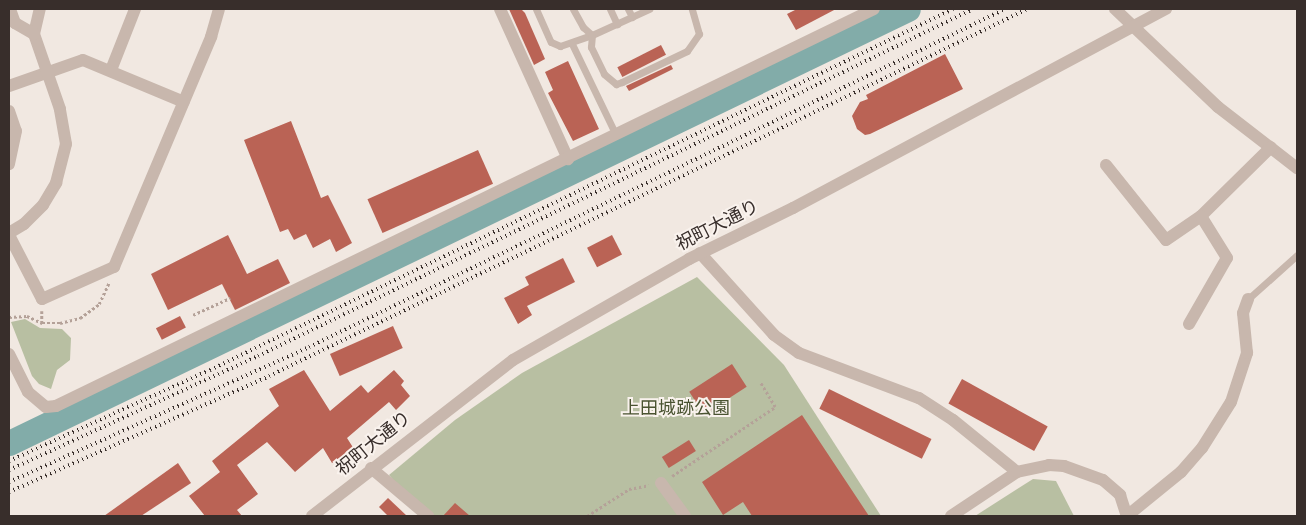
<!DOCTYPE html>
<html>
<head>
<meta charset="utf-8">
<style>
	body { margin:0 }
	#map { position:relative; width:1306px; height:525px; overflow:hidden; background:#f1e8e1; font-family:"Alegreya Sans","Noto Sans JP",sans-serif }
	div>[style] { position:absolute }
	.green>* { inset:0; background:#b8bfa2 }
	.river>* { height:25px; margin:-12.5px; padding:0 12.5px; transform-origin:12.5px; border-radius:12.5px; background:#82aca9 }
	.building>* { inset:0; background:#ba6355; transform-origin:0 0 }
	.path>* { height:2.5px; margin-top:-1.25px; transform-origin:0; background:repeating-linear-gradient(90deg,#b4a198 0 2.5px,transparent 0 5px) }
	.service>* { height:7px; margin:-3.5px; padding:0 3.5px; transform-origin:3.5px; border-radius:3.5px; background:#c8b7ad }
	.minor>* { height:12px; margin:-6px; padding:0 6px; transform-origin:6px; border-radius:6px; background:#c8b7ad }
	.tertiary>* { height:12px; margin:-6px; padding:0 6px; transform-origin:6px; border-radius:6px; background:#c8b7ad }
	.rail>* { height:4px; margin-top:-2px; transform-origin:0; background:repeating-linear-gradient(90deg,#382e2b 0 1px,transparent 0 5px) }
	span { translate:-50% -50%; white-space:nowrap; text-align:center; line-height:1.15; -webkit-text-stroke:4px #f9f2ed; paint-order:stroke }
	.street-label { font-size:18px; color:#382e2b }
	.park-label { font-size:18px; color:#4a5331 }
	.frame { position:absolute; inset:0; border:10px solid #382e2b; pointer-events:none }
</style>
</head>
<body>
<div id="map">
	<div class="green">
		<div style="clip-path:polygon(697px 277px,784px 365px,881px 516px,423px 516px,389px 475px,455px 420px,522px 373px)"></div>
		<div style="clip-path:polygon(25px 319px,40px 328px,62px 329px,71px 338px,70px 360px,57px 370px,51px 389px,39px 384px,32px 376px,11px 322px)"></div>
		<div style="clip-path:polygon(1033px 479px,1056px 481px,1074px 516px,975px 516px)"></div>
	</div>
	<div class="river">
		<div style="left:9px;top:443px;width:998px;rotate:-25.77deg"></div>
	</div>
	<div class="building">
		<div style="clip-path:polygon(509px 9px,521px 9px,525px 13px,545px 59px,534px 65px)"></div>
		<div style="clip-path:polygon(797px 9px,836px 9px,796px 30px,787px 14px)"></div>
		<div style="left:661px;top:45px;width:11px;height:49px;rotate:63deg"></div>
		<div style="clip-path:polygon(945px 54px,963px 89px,870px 134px,865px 135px,857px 129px,852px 116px,860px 102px,868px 99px,866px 95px)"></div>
		<div style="clip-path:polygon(568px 61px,599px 129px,573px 141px,548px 93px,553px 90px,545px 72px)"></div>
		<div style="clip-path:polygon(671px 65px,673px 69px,629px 91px,626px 86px)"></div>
		<div style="clip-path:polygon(291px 121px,321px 198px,328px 195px,352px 243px,336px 252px,330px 239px,313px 248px,306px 234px,294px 240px,288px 229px,280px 232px,244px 140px)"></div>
		<div style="left:478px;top:150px;width:37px;height:121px;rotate:66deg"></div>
		<div style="clip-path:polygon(228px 235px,247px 274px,278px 259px,290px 283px,235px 310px,222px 284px,168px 310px,151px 274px)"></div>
		<div style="left:612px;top:235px;width:22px;height:28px;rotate:63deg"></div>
		<div style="clip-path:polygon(563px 258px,575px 282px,527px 306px,532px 315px,518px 324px,504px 298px,529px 285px,525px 277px)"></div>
		<div style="left:180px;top:316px;width:13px;height:27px;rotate:63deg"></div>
		<div style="left:393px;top:326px;width:24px;height:69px;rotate:66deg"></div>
		<div style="left:732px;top:364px;width:27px;height:51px;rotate:57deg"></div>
		<div style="clip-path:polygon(304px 370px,330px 411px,361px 385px,368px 393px,394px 370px,404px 381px,401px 385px,410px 396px,396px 410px,389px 402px,347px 438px,354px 449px,332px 463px,323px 448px,295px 472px,267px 442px,237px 465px,258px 494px,237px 510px,242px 516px,205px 516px,189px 496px,220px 472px,212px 461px,279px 406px,269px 389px)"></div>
		<div style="left:962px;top:379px;width:98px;height:28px;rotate:29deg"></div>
		<div style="left:829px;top:389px;width:114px;height:22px;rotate:26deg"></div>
		<div style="clip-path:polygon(802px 415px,869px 516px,752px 516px,743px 502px,723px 515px,702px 482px)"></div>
		<div style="left:689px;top:440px;width:13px;height:32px;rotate:58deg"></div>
		<div style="clip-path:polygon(178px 463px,191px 483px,141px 516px,104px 516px)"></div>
		<div style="clip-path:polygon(388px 498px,407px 516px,388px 516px,379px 507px)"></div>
		<div style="clip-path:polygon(455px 503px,470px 516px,443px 516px)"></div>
	</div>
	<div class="path">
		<div style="left:42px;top:311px;width:12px;rotate:90deg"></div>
		<div style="left:193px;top:315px;width:41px;rotate:-24.7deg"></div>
		<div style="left:9px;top:317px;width:18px;rotate:-3deg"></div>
		<div style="left:27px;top:316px;width:17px;rotate:25deg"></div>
		<div style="left:42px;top:323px;width:18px"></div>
		<div style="left:60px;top:323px;width:21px;rotate:-14deg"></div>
		<div style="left:80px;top:318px;width:24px;rotate:-36deg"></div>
		<div style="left:99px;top:304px;width:23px;rotate:-65deg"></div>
		<div style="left:672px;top:476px;width:124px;rotate:-33.8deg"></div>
		<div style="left:775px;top:407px;width:29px;rotate:-121deg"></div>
		<div style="left:587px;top:516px;width:50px;rotate:-32.7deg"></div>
		<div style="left:629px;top:489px;width:20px;rotate:-11deg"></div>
	</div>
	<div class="service">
		<div style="left:536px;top:9px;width:36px;rotate:66deg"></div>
		<div style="left:551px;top:42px;width:10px;rotate:24deg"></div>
		<div style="left:560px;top:46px;width:34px;rotate:-19deg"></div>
		<div style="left:573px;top:9px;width:21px;rotate:61deg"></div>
		<div style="left:583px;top:27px;width:12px;rotate:42deg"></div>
		<div style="left:592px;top:35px;width:63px;rotate:-24.5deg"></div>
		<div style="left:610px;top:9px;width:17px;rotate:65deg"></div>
		<div style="left:628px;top:9px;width:9px;rotate:63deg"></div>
		<div style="left:592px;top:35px;width:12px;rotate:95deg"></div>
		<div style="left:591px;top:47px;width:30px;rotate:64deg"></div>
		<div style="left:604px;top:74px;width:16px;rotate:40deg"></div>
		<div style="left:616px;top:84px;width:6px;rotate:-18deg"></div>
		<div style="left:622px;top:82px;width:72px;rotate:-25.5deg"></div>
		<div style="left:687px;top:51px;width:21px;rotate:-55deg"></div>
		<div style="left:699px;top:34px;width:26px;rotate:-106deg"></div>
		<div style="left:572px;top:44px;width:101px;rotate:64.2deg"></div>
		<div style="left:1248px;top:299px;width:66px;rotate:-41.9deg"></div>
	</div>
	<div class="minor">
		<div style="left:500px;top:9px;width:165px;rotate:65.6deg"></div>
		<div style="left:1115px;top:9px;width:142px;rotate:43.6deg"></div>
		<div style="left:1218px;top:107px;width:100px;rotate:37.7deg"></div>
		<div style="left:34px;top:34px;width:26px;rotate:-77deg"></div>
		<div style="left:111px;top:70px;width:66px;rotate:-68.5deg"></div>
		<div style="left:9px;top:86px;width:78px;rotate:-19.4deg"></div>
		<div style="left:83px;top:60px;width:109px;rotate:22.6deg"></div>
		<div style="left:9px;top:111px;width:21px;rotate:71deg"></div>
		<div style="left:16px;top:131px;width:34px;rotate:102deg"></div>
		<div style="left:1106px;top:165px;width:96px;rotate:51.3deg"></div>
		<div style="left:1166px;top:240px;width:42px;rotate:-34.4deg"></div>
		<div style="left:1201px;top:216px;width:98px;rotate:-44.6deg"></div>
		<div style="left:9px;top:233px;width:17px;rotate:-31deg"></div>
		<div style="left:24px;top:224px;width:27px;rotate:-45deg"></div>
		<div style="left:43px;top:205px;width:26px;rotate:-59deg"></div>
		<div style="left:56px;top:183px;width:40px;rotate:-75.6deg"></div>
		<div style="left:66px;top:144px;width:36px;rotate:-100deg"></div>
		<div style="left:60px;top:109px;width:79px;rotate:-109.1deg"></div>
		<div style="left:34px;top:34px;width:22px;rotate:-150deg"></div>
		<div style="left:15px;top:23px;width:15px;rotate:-110deg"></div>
		<div style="left:9px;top:235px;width:72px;rotate:62.7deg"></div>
		<div style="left:42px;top:299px;width:79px;rotate:-24deg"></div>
		<div style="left:114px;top:267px;width:250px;rotate:-67.1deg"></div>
		<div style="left:211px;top:37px;width:29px;rotate:-74deg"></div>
		<div style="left:700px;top:253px;width:110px;rotate:47.9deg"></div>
		<div style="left:774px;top:335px;width:31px;rotate:36deg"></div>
		<div style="left:799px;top:353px;width:128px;rotate:20.6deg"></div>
		<div style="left:919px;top:398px;width:40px;rotate:32.9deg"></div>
		<div style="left:953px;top:420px;width:82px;rotate:39.1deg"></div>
		<div style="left:1189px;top:324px;width:76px;rotate:-60.1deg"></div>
		<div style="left:1227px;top:258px;width:49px;rotate:-121.8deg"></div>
		<div style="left:9px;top:354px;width:42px;rotate:63.4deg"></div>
		<div style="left:28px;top:392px;width:23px;rotate:40deg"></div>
		<div style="left:46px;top:407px;width:10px;rotate:-6deg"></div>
		<div style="left:56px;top:406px;width:909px;rotate:-25.89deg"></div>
		<div style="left:371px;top:468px;width:75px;rotate:40.1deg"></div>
		<div style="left:661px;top:483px;width:41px;rotate:54deg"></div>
		<div style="left:951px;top:516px;width:79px;rotate:-33.7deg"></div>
		<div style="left:1017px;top:472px;width:33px;rotate:-12deg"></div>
		<div style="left:1049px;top:465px;width:15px;rotate:4deg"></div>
		<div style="left:1064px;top:466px;width:41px;rotate:19.7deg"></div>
		<div style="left:1103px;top:480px;width:23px;rotate:41deg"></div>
		<div style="left:1120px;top:495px;width:22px;rotate:72deg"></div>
		<div style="left:1127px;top:516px;width:70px;rotate:-39.2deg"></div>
		<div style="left:1181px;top:472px;width:32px;rotate:-49deg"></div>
		<div style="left:1202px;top:448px;width:54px;rotate:-57.8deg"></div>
		<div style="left:1231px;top:402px;width:52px;rotate:-71.9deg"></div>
		<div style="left:1247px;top:353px;width:40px;rotate:-95.7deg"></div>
		<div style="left:1243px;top:313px;width:15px;rotate:-70deg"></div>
	</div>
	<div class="tertiary">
		<div style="left:312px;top:516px;width:254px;rotate:-37.8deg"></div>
		<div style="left:513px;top:360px;width:203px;rotate:-29.8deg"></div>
		<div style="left:689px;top:259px;width:116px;rotate:-26.1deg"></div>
		<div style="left:793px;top:208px;width:423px;rotate:-28.1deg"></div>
	</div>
	<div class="rail">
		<div style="left:9px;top:461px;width:221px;rotate:-24.4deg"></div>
		<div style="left:210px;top:370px;width:826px;rotate:-25.91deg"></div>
		<div style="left:9px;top:470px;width:274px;rotate:-24.6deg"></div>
		<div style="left:258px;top:356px;width:795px;rotate:-25.89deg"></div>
		<div style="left:9px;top:482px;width:329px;rotate:-24.2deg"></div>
		<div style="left:309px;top:347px;width:774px;rotate:-25.9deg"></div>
		<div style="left:9px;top:492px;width:285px;rotate:-24deg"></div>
		<div style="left:269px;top:376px;width:842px;rotate:-25.83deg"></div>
	</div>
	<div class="street-label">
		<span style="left:718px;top:226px;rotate:-27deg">祝町大通り</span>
		<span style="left:374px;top:444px;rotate:-39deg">祝町大通り</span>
	</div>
	<div class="park-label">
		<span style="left:676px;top:409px">上田城跡公園</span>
	</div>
	<div class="frame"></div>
</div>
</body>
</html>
